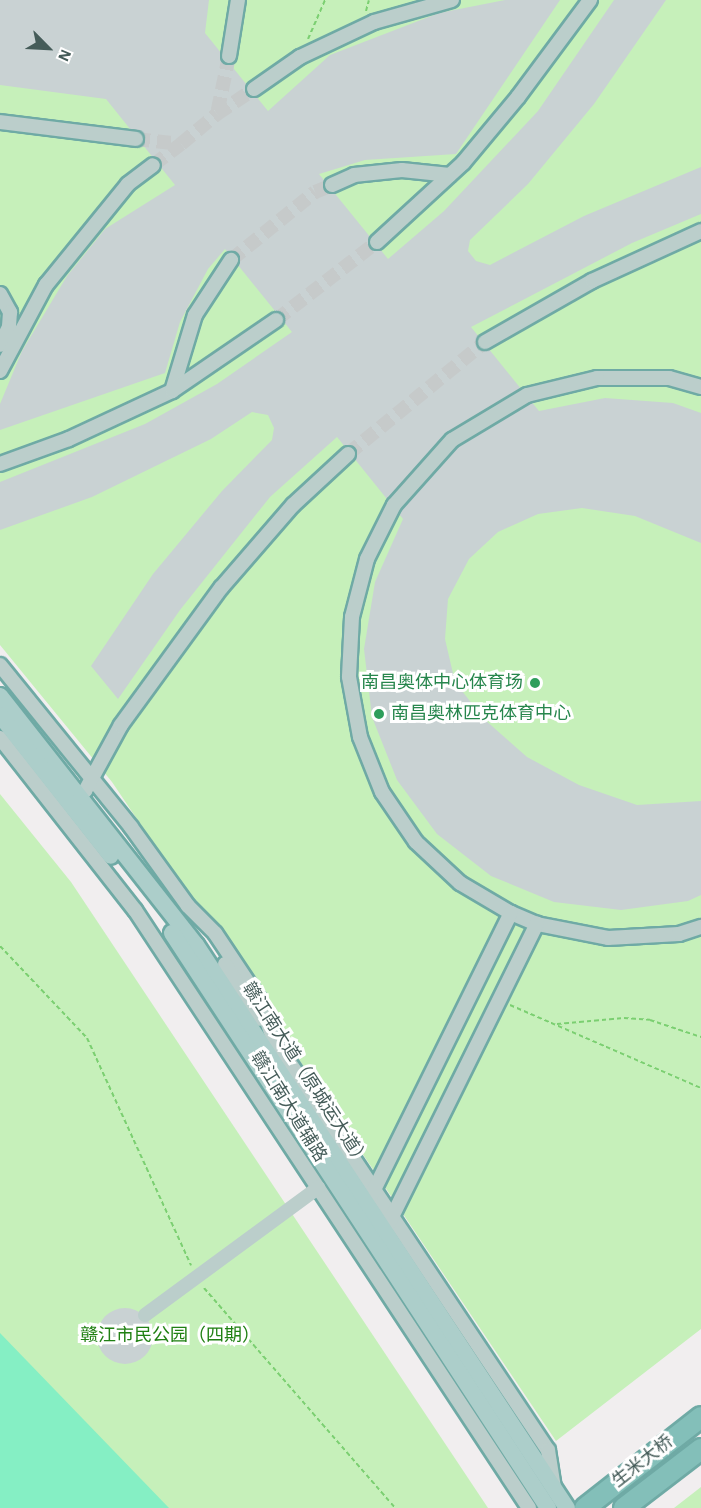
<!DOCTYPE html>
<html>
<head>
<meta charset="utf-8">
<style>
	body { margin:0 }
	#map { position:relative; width:701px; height:1508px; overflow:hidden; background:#f1eeef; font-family:"Alegreya Sans","Noto Sans SC",sans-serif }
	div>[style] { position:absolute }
	.green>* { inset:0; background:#c6f0ba }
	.water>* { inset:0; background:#85efc4 }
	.building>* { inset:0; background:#c9d2d3 }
	.round { border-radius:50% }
	.minor-tunnel>* { height:14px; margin-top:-7px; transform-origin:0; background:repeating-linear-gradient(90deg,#c6caca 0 14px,transparent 0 21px) }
	.path>* { height:2px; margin-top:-1px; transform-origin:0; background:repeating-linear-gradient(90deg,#7bcf71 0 4.5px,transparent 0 7.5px) }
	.roads { filter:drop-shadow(2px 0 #6faaa5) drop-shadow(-2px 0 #6faaa5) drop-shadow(0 2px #6faaa5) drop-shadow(0 -2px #6faaa5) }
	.minor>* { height:14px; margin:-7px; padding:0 7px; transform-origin:7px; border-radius:7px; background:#bbcecb }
	.major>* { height:16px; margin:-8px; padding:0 8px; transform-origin:8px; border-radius:8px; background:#acceca }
	.highway>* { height:20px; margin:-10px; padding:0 10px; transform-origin:10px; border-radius:10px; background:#83bfb9 }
	.minor-bridge>* { height:14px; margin:-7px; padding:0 7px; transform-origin:7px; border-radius:7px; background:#bbcecb }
	.dots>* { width:16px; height:16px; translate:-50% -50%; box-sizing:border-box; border:3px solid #fff; border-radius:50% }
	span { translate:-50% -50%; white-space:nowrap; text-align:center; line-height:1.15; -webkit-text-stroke:6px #fff; paint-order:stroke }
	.leisure-label { font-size:18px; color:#27864d }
	.right { translate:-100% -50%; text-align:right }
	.left { translate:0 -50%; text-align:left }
	.street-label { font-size:18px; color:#455c59 }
	.park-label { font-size:18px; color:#208013 }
	.north { position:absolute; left:18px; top:18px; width:60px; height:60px; -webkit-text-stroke:4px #fff; paint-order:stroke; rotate:114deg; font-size:16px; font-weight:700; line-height:24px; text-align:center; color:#455c59 }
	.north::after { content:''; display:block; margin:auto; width:21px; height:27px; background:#455c59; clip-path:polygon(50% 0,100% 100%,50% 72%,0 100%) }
</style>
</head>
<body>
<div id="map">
	<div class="green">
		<div style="clip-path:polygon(0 0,701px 0,701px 1329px,556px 1441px,112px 782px,0 645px)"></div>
		<div style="clip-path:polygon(0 794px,71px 882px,488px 1508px,25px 1508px,0 1468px)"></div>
		<div style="clip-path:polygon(701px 1487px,701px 1508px,674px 1508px)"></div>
	</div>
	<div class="water">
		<div style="clip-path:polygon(0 1333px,169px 1508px,0 1508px)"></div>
	</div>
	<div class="building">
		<div style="clip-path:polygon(0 0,209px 0,205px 33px,268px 111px,330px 55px,439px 13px,505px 0,560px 0,456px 154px,365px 160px,319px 174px,388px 259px,444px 211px,538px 111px,614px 0,666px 0,594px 104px,528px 184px,470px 240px,468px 251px,476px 261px,490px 265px,584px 216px,701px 167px,701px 214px,632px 243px,471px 327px,539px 411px,605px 398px,673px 403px,701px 413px,701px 543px,635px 516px,582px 508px,538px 514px,498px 532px,469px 559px,448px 599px,445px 639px,455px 682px,484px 719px,527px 757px,579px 785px,637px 805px,701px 801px,701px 895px,688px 901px,621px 910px,554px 902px,491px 876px,437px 834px,397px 780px,372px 717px,364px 649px,375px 582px,403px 519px,337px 437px,270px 497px,180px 610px,118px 699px,91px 666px,153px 574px,222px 491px,272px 440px,274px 428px,268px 415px,252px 412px,211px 439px,92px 497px,0 530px,0 482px,145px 424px,217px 384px,292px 332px,225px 249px,208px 269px,180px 322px,165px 373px,0 430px,0 404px,22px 351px,67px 276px,105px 229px,175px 185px,106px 99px,0 85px)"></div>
		<div class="round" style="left:97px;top:1308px;width:56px;height:56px"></div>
	</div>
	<div class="minor-tunnel">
		<div style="left:229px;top:56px;width:59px;rotate:101.7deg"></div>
		<div style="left:217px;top:114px;width:45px;rotate:-34deg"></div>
		<div style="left:136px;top:139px;width:45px;rotate:6.3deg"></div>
		<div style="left:181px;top:144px;width:35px;rotate:143deg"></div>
		<div style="left:181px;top:144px;width:47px;rotate:-39.8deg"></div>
		<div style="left:231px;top:260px;width:108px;rotate:-39deg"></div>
		<div style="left:315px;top:192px;width:18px;rotate:-22deg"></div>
		<div style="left:276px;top:320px;width:128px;rotate:-37.7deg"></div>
		<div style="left:348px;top:454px;width:177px;rotate:-39.3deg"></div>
	</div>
	<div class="path">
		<div style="left:366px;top:11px;width:11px;rotate:-75deg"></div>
		<div style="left:308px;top:39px;width:43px;rotate:-66.4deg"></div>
		<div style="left:0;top:946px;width:127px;rotate:46.6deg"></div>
		<div style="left:87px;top:1038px;width:250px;rotate:65.4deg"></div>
		<div style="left:510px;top:1005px;width:208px;rotate:23.5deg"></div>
		<div style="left:557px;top:1024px;width:67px;rotate:-5.1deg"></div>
		<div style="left:624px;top:1018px;width:26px;rotate:4deg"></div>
		<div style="left:650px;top:1020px;width:54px;rotate:18.4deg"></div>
		<div style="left:204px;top:1288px;width:291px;rotate:49deg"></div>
	</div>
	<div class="roads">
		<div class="minor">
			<div style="left:229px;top:56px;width:57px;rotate:-80.9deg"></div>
			<div style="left:254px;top:89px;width:56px;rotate:-34.8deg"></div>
			<div style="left:300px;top:57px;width:82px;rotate:-25.3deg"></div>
			<div style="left:374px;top:22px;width:81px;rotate:-15.8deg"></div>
			<div style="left:0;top:122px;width:137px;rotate:7.1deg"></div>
			<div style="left:332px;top:185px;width:24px;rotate:-24deg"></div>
			<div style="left:354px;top:175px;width:48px;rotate:-5.9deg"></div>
			<div style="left:402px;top:170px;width:48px;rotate:5.9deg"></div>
			<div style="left:377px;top:242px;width:117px;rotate:-42.6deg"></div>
			<div style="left:463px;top:163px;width:86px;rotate:-50.2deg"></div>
			<div style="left:518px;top:97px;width:121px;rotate:-53.4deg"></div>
			<div style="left:0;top:294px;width:21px;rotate:61deg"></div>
			<div style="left:10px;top:312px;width:15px;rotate:94deg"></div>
			<div style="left:9px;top:327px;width:20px;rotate:117deg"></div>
			<div style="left:485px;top:342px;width:123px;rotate:-29.7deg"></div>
			<div style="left:592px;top:281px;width:120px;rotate:-24.6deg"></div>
			<div style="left:0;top:371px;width:98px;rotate:-61.9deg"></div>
			<div style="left:46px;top:285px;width:130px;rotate:-50.9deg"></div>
			<div style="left:128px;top:184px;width:31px;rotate:-37deg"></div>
			<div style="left:701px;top:387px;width:33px;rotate:-164deg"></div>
			<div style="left:669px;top:378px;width:72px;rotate:180deg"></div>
			<div style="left:597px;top:378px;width:72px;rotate:166.3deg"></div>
			<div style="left:527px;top:395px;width:87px;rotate:149deg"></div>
			<div style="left:452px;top:440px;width:87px;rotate:131.7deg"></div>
			<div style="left:394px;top:505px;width:60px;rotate:116.6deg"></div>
			<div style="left:367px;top:559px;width:60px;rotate:104.5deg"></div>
			<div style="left:352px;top:617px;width:60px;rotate:92.9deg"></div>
			<div style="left:349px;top:677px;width:61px;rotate:79.6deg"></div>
			<div style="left:360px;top:737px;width:59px;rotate:68.2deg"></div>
			<div style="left:382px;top:792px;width:60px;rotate:55.8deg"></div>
			<div style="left:416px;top:842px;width:60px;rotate:43deg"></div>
			<div style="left:460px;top:883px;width:59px;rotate:30.5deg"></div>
			<div style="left:511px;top:913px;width:28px;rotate:23deg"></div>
			<div style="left:537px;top:924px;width:72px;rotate:11.2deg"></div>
			<div style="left:608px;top:938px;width:71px;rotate:-3.2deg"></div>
			<div style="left:679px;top:934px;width:23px;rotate:-18deg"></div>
			<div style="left:172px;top:391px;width:79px;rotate:-73.2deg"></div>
			<div style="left:195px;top:315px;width:66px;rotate:-56.8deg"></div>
			<div style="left:0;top:464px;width:73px;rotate:-19.9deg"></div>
			<div style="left:69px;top:439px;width:114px;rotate:-25deg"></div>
			<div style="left:172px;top:391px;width:126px;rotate:-34.3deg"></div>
			<div style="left:0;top:665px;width:208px;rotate:51deg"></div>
			<div style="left:131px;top:827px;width:97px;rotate:54.2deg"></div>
			<div style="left:188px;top:906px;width:38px;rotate:45deg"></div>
			<div style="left:215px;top:933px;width:79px;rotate:56.3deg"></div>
			<div style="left:259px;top:999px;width:41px;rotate:70.3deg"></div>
			<div style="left:273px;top:1038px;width:495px;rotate:56.3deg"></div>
			<div style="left:548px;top:1450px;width:36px;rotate:81deg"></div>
			<div style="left:0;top:738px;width:219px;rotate:51.9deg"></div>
			<div style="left:135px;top:910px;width:716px;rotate:56.62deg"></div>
			<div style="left:72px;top:803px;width:18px;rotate:-43deg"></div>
			<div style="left:85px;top:791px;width:75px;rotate:-61.4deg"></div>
			<div style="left:121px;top:725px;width:170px;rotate:-53.9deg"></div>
			<div style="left:221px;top:588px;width:110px;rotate:-49.1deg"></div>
			<div style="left:293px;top:505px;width:75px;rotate:-42.8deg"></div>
			<div style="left:225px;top:964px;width:65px;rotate:57.5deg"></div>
			<div style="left:371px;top:1196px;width:316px;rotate:-63.7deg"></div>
			<div style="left:389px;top:1223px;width:334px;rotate:-63.7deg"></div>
		</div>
		<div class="major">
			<div style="left:0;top:696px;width:317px;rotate:51.8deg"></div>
			<div style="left:196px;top:945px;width:674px;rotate:56.62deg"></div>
			<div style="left:0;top:715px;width:179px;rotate:51.8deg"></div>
			<div style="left:172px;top:933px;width:687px;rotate:56.82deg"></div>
		</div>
		<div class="highway">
			<div style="left:585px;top:1508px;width:147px;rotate:-38.1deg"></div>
			<div style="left:624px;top:1508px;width:97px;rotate:-37.5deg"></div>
		</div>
	</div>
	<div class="minor-bridge">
		<div style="left:145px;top:1315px;width:215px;rotate:-36.3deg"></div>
	</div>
	<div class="dots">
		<div style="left:535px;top:683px;background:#2e9e5b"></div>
		<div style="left:379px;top:714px;background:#2e9e5b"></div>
	</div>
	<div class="leisure-label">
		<span class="right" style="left:523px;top:683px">南昌奥体中心体育场</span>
		<span class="left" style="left:391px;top:714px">南昌奥林匹克体育中心</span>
	</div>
	<div class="street-label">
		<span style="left:305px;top:1075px;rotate:57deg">赣江南大道（原城运大道）</span>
		<span style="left:288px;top:1107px;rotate:58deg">赣江南大道辅路</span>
		<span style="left:643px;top:1462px;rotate:-38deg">生米大桥</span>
	</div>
	<div class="park-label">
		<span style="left:170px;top:1336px">赣江市民公园（四期）</span>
	</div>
	<div class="north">N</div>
</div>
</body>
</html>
